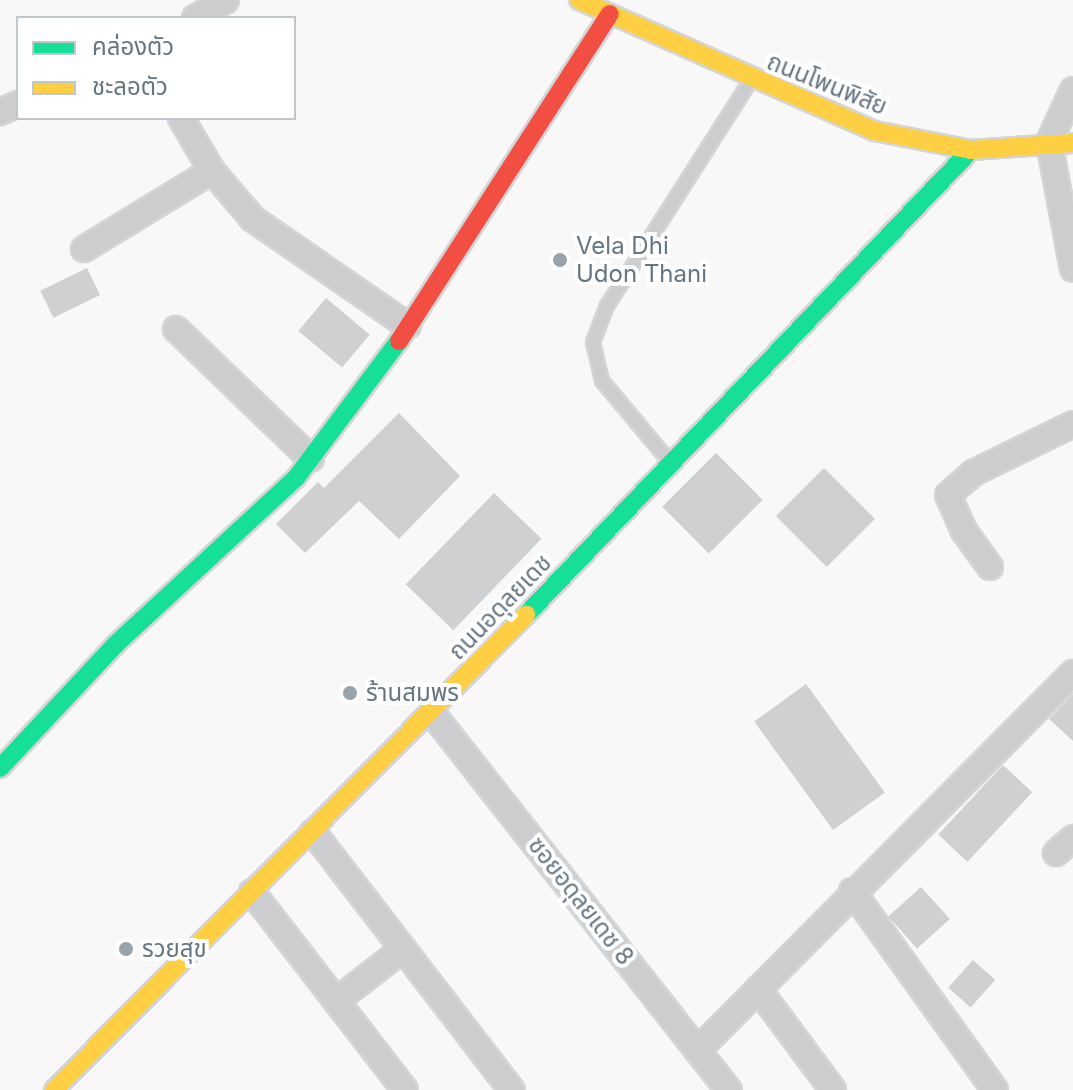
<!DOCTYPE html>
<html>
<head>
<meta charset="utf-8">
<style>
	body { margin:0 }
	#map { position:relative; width:1073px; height:1090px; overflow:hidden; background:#f8f8f8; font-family:Inter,"Noto Sans Thai",sans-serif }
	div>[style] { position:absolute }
	.building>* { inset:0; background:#ced0d1; transform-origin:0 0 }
	.roads { filter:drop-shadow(2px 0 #d4d5d6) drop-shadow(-2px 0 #d4d5d6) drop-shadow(0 2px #d4d5d6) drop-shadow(0 -2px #d4d5d6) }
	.lane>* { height:12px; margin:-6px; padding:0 6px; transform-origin:6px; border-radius:6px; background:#cbcdce }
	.street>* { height:24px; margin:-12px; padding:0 12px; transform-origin:12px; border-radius:12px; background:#cbcdce }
	.fast>* { height:18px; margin:-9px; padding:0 9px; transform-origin:9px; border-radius:9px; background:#16e098 }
	.slow>* { height:18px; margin:-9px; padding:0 9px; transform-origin:9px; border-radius:9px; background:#ffcf43 }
	.jam>* { height:18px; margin:-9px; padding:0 9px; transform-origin:9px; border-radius:9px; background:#f24e42 }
	.dots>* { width:22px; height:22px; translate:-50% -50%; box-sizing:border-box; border:4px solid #fff; border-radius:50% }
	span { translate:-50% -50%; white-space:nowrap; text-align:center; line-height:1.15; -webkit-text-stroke:8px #fff; paint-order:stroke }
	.street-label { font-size:24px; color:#657582 }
	.poi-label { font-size:24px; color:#657582 }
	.left { translate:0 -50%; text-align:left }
	.legend { position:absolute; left:16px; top:16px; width:280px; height:104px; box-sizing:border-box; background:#fff; border:2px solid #c1c8cd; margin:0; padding:10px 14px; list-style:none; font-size:24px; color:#657582 }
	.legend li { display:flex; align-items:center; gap:16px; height:40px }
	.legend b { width:40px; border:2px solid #c1c8cd }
</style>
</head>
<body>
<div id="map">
	<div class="building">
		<div style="left:87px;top:268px;width:30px;height:52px;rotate:64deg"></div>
		<div style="left:326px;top:298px;width:57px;height:43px;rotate:40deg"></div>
		<div style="clip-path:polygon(399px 413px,460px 476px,399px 539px,359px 501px,305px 553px,276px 524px,318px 482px,324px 488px)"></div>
		<div style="left:716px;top:453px;width:66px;height:76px;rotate:45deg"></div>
		<div style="left:824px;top:468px;width:72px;height:68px;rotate:45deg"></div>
		<div style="left:494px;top:493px;width:66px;height:127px;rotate:44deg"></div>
		<div style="left:806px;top:684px;width:134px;height:64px;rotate:54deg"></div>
		<div style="clip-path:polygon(1073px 694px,1073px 741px,1049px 719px)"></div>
		<div style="left:1003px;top:765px;width:40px;height:95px;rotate:43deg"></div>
		<div style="left:921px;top:887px;width:43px;height:44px;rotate:48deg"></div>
		<div style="left:973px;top:960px;width:30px;height:37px;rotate:42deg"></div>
	</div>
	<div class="roads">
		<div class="lane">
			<div style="left:669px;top:461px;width:104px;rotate:-129.9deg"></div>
			<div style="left:602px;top:381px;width:40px;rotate:-103deg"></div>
			<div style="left:593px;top:342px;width:39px;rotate:-69deg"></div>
			<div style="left:607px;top:306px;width:268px;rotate:-57.5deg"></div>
		</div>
		<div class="street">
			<div style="left:195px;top:18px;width:36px;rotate:-30deg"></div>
			<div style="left:1073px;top:90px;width:57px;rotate:114.8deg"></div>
			<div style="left:1049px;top:142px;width:129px;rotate:79.3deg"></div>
			<div style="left:0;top:112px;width:20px;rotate:-24deg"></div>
			<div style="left:181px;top:118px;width:61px;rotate:59.7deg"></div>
			<div style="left:212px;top:171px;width:63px;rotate:49.5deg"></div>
			<div style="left:253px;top:219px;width:188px;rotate:34.6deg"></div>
			<div style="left:84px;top:249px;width:150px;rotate:-31.4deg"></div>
			<div style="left:176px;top:329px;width:187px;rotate:43.9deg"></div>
			<div style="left:990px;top:567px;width:44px;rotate:-125.8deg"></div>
			<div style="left:964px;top:531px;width:39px;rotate:-114deg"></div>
			<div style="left:948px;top:495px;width:33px;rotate:-41deg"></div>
			<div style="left:973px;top:473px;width:111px;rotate:-26.1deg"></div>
			<div style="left:432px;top:713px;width:480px;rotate:51.8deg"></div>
			<div style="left:313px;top:832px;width:326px;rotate:52.4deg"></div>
			<div style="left:1056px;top:853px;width:23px;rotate:-41deg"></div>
			<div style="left:852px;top:891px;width:245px;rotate:54.3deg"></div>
			<div style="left:252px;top:892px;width:250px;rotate:52.3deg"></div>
			<div style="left:758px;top:989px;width:126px;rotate:53.4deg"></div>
			<div style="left:336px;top:1001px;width:85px;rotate:-37.8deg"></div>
			<div style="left:698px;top:1050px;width:532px;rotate:-45.15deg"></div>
		</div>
		<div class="fast">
			<div style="left:526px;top:615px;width:644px;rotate:-46.26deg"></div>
			<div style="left:0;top:768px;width:170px;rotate:-46.9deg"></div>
			<div style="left:116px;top:644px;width:245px;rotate:-42.7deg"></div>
			<div style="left:296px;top:478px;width:171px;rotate:-53.1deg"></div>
		</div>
		<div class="slow">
			<div style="left:579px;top:0;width:324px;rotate:23.9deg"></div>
			<div style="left:875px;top:131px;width:98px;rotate:11.2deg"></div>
			<div style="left:971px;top:150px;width:102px;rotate:-3.9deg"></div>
			<div style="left:54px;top:1090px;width:670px;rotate:-45.18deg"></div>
		</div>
		<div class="jam">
			<div style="left:399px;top:341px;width:389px;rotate:-57.2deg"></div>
		</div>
	</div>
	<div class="dots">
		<div style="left:560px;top:260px;background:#98a3ab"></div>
		<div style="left:350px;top:693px;background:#98a3ab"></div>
		<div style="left:126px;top:949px;background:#98a3ab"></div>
	</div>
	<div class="street-label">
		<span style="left:827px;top:84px;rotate:22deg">ถนนโพนพิสัย</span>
		<span style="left:500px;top:607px;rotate:-46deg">ถนนอดุลยเดช</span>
		<span style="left:581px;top:901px;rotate:52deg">ซอยอดุลยเดช 8</span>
	</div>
	<div class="poi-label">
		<span class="left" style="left:576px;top:260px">Vela Dhi<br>Udon Thani</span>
		<span class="left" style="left:366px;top:693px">ร้านสมพร</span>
		<span class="left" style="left:142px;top:949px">รวยสุข</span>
	</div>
	<ul class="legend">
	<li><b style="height:10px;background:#16e098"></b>คล่องตัว</li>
	<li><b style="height:10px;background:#ffcf43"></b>ชะลอตัว</li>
	</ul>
</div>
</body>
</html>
